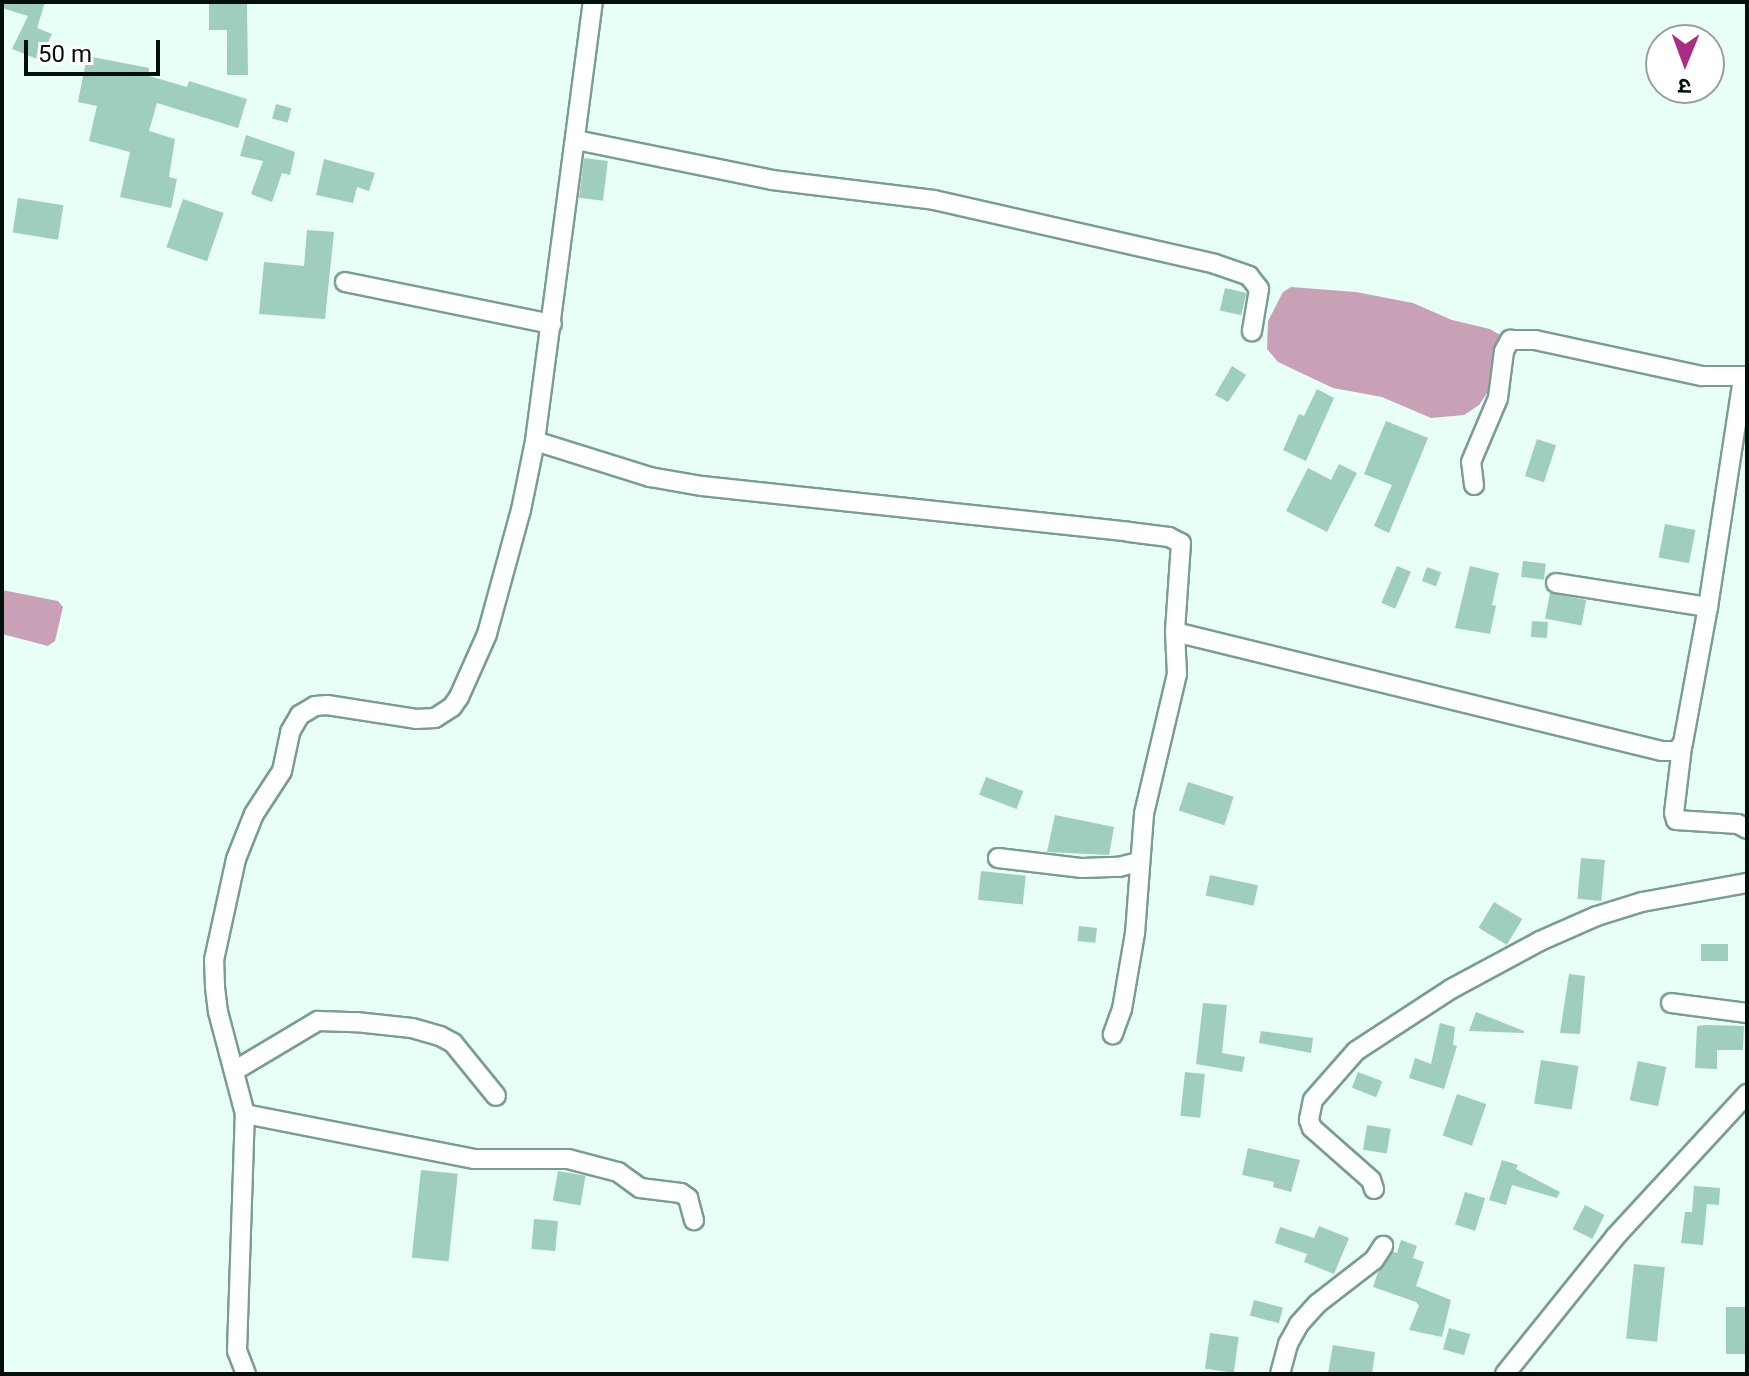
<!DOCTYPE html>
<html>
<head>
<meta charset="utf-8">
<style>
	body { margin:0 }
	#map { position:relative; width:1749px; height:1376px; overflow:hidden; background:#e7fff6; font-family:Roboto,"Noto Sans Devanagari",sans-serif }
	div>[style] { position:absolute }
	.water>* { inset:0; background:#c8a1b7 }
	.building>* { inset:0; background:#9fcebe; transform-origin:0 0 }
	.roads { filter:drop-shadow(2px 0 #799e91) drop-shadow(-2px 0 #799e91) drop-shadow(0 2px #799e91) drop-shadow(0 -2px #799e91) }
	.minor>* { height:18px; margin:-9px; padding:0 9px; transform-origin:9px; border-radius:9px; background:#fff }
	span { translate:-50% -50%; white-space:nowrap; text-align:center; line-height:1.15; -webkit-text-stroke:8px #fff; paint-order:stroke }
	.frame { position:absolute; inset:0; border:4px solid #030f0b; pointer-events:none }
	.north { position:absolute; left:1645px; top:24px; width:80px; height:80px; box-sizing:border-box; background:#fff; border:2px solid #9a9f9d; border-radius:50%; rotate:181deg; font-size:22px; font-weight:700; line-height:32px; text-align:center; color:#030f0b }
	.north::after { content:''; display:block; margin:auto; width:28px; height:36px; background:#a82d81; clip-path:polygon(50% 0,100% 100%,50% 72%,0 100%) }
	.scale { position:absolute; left:24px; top:40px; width:136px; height:36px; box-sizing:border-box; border:4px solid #030f0b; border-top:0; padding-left:10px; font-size:24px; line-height:28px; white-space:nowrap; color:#030f0b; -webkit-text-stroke:6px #fff; paint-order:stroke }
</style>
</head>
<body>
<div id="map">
	<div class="water">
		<div style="clip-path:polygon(1291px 287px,1356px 292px,1413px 303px,1452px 320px,1490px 329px,1500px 335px,1501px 345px,1492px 386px,1479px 405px,1464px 415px,1431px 418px,1382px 397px,1333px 388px,1278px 362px,1267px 349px,1268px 321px,1283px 292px)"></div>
		<div style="clip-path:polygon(2px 590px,58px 601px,63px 607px,55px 641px,48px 646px,2px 634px)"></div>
	</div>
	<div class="building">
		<div style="clip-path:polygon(2px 2px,45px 2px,37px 28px,52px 34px,40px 60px,12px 49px,28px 16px,2px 8px)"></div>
		<div style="clip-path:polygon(209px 3px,247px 4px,248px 75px,227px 75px,227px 30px,209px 30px)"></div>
		<div style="clip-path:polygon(87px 56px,149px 68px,149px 76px,187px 87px,189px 81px,247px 99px,238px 128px,157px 103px,149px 131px,175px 139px,169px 177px,177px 179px,171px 208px,120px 197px,130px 152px,89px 141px,97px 106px,78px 102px)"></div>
		<div style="left:276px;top:104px;width:16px;height:15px;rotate:15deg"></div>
		<div style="clip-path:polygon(246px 135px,295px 152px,290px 175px,282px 173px,272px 202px,251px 194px,263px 161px,240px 156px)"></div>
		<div style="left:584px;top:158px;width:24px;height:40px;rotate:7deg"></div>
		<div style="clip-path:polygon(324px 159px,375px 173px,369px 191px,357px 187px,353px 203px,316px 195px)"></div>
		<div style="left:18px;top:198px;width:46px;height:35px;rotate:9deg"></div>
		<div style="left:183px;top:199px;width:43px;height:51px;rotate:19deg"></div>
		<div style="clip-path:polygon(307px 230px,334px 232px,325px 319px,259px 314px,264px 262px,304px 266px)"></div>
		<div style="left:1225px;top:288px;width:22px;height:23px;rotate:13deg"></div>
		<div style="clip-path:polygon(1232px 366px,1246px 375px,1228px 402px,1215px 395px)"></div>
		<div style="clip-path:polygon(1317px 389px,1334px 398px,1306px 461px,1283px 450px,1299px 414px,1304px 416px)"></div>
		<div style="clip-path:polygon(1386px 421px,1428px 438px,1389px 533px,1374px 526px,1392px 485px,1364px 474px)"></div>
		<div style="left:1537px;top:439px;width:20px;height:39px;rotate:18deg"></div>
		<div style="clip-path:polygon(1339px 464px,1357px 473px,1327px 532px,1286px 511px,1308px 468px,1331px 480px)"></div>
		<div style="left:1665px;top:524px;width:31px;height:34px;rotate:11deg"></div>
		<div style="left:1523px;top:561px;width:23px;height:16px;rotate:7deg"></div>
		<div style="left:1397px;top:566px;width:15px;height:40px;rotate:23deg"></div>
		<div style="clip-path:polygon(1470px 566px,1499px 573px,1492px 605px,1496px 606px,1490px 634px,1455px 628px)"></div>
		<div style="left:1427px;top:567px;width:15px;height:15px;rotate:20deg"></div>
		<div style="left:1550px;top:593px;width:37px;height:26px;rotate:11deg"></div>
		<div style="left:1532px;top:621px;width:16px;height:16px;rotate:4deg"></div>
		<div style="left:986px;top:777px;width:40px;height:19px;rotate:21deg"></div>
		<div style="left:1188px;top:782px;width:48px;height:30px;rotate:18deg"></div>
		<div style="clip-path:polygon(1055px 815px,1114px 827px,1109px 855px,1047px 852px)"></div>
		<div style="left:1581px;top:858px;width:24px;height:41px;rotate:5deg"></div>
		<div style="left:981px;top:871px;width:45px;height:29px;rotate:6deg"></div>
		<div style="left:1210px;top:875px;width:49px;height:21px;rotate:12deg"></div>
		<div style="left:1494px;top:902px;width:33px;height:30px;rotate:31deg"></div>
		<div style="left:1079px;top:926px;width:18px;height:15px;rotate:6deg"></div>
		<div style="left:1728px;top:944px;width:17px;height:27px;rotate:90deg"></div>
		<div style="clip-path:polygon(1569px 974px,1585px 976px,1580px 1034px,1560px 1033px)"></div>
		<div style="clip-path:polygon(1203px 1003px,1227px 1005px,1222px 1053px,1245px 1057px,1242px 1072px,1196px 1064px)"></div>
		<div style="clip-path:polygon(1476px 1012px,1524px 1031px,1524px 1033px,1469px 1031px)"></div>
		<div style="clip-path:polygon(1440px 1023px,1455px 1027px,1453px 1045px,1457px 1046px,1444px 1089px,1409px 1078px,1415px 1058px,1431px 1064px)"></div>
		<div style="clip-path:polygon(1706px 1025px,1744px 1026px,1743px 1050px,1717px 1050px,1717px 1069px,1695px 1068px,1697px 1026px)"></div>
		<div style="clip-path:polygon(1261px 1031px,1313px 1038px,1311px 1053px,1259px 1043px)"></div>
		<div style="left:1541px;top:1060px;width:38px;height:44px;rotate:9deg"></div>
		<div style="left:1638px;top:1061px;width:29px;height:40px;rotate:12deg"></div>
		<div style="left:1185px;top:1072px;width:20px;height:44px;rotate:6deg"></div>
		<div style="left:1358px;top:1072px;width:26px;height:17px;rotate:21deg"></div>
		<div style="left:1457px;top:1094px;width:31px;height:44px;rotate:19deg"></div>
		<div style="left:1367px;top:1125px;width:24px;height:25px;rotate:9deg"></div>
		<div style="clip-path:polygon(1248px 1148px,1300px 1160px,1291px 1192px,1273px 1187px,1274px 1182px,1242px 1175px)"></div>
		<div style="clip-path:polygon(1502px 1160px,1518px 1165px,1516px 1169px,1560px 1192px,1557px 1198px,1512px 1185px,1506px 1205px,1489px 1200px)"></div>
		<div style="left:421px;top:1170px;width:37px;height:88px;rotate:6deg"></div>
		<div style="left:558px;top:1171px;width:28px;height:30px;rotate:10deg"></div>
		<div style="clip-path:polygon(1694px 1186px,1720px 1188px,1719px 1205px,1707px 1204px,1703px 1245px,1681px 1243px,1685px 1212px,1692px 1212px)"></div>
		<div style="left:1465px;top:1192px;width:21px;height:34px;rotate:17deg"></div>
		<div style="left:1585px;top:1205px;width:22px;height:27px;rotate:27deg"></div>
		<div style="left:534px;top:1219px;width:24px;height:30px;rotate:5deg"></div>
		<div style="clip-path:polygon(1319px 1226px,1349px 1238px,1334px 1274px,1304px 1262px,1307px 1254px,1275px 1243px,1280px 1227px,1314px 1238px)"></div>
		<div style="clip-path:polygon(1401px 1240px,1417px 1246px,1413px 1258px,1424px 1262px,1416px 1286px,1451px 1300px,1442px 1337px,1409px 1330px,1419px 1306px,1416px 1302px,1373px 1287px,1378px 1272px,1393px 1252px,1397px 1253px)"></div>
		<div style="left:1634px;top:1264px;width:31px;height:75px;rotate:6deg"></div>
		<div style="left:1254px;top:1300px;width:30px;height:16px;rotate:15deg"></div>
		<div style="left:1726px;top:1307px;width:21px;height:47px"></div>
		<div style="left:1449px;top:1328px;width:22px;height:22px;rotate:16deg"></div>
		<div style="left:1210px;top:1333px;width:29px;height:36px;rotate:8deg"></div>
		<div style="clip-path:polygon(1333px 1345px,1375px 1352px,1372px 1374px,1328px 1374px)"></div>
	</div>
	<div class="roads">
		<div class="minor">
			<div style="left:576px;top:140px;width:200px;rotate:11.5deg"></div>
			<div style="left:772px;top:180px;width:163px;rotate:7deg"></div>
			<div style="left:934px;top:200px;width:288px;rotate:12.8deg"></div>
			<div style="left:1215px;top:264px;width:36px;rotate:19deg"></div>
			<div style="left:1249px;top:276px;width:16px;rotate:52deg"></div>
			<div style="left:1259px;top:289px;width:43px;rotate:99.5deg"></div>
			<div style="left:345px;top:282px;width:211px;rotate:11.5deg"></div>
			<div style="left:535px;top:441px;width:121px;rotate:17.4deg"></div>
			<div style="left:650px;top:477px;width:53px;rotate:9.8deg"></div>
			<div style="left:702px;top:486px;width:429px;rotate:6.1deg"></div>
			<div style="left:1129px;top:532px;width:40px;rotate:7.1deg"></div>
			<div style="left:1169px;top:537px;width:13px;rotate:27deg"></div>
			<div style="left:1181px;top:543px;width:89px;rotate:93.9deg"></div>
			<div style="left:1175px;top:632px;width:42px;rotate:87.3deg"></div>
			<div style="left:1177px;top:674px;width:144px;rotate:103.3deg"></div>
			<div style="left:1144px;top:814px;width:119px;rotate:94.3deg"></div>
			<div style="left:1135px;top:933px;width:77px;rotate:99.7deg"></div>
			<div style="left:1122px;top:1009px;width:27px;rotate:110deg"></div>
			<div style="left:1474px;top:485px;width:23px;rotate:-97deg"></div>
			<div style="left:1471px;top:462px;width:69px;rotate:-67.1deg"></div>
			<div style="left:1498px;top:398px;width:47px;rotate:-82.7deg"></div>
			<div style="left:1504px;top:351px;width:13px;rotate:-61deg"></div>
			<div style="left:1510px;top:340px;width:25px"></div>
			<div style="left:1535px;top:340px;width:171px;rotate:12.2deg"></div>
			<div style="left:1702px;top:376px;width:45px"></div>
			<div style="left:1556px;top:583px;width:154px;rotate:9deg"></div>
			<div style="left:1175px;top:632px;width:501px;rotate:13.73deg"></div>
			<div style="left:1662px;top:751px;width:15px"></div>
			<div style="left:1677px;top:751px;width:10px;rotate:-53deg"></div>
			<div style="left:1683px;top:743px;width:138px;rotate:-79.6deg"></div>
			<div style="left:1708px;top:607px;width:233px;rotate:-81.3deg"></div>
			<div style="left:1682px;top:747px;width:66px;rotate:96.9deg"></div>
			<div style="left:1674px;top:813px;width:7px;rotate:74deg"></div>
			<div style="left:1676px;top:820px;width:62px;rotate:3.7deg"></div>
			<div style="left:1738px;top:824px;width:10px;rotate:29deg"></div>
			<div style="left:998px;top:858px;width:85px;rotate:6.8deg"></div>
			<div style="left:1082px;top:868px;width:37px;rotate:-2deg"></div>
			<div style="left:1119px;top:867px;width:20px;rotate:-15deg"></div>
			<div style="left:1671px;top:1003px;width:77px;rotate:7.5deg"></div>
			<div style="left:234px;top:1071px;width:98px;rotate:-30.8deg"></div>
			<div style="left:318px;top:1021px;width:38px;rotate:2deg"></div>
			<div style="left:356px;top:1022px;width:56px;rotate:6.1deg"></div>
			<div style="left:412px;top:1028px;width:29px;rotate:16deg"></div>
			<div style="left:440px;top:1036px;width:15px;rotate:28deg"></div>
			<div style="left:453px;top:1043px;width:68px;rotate:50.9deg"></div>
			<div style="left:245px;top:1114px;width:233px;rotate:11.1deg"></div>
			<div style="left:474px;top:1159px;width:94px"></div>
			<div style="left:568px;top:1159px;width:52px;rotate:14.6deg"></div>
			<div style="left:618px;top:1172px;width:27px;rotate:36deg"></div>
			<div style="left:640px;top:1188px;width:41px;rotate:7deg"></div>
			<div style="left:681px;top:1193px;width:9px;rotate:36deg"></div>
			<div style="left:688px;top:1198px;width:23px;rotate:75deg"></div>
			<div style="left:1374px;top:1189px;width:9px;rotate:-108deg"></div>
			<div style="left:1371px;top:1180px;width:79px;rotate:-138.6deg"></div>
			<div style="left:1312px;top:1128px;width:9px;rotate:-111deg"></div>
			<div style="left:1309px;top:1120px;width:20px;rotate:-79deg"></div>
			<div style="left:1313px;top:1100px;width:65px;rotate:-48.7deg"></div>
			<div style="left:1356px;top:1051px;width:113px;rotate:-33.1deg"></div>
			<div style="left:1451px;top:989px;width:101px;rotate:-28.3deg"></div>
			<div style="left:1540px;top:941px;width:62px;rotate:-23.7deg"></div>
			<div style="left:1597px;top:916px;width:47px;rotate:-17.3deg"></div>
			<div style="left:1642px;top:902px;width:107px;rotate:-10.3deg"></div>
			<div style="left:246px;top:1374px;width:25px;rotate:-111deg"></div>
			<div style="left:237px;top:1351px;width:237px;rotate:-88.1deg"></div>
			<div style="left:245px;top:1114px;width:106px;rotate:-104.8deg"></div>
			<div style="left:218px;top:1012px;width:26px;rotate:-97deg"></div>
			<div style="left:215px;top:986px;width:26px;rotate:-92deg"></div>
			<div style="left:214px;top:960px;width:103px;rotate:-77.7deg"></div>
			<div style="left:236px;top:859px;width:48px;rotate:-68.2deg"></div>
			<div style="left:254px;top:814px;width:51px;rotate:-56.9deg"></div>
			<div style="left:282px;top:771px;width:40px;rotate:-78deg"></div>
			<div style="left:290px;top:732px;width:20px;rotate:-60deg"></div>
			<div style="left:300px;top:715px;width:17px;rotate:-31deg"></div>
			<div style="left:315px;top:706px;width:12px;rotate:-5deg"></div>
			<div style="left:327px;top:705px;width:90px;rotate:8.9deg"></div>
			<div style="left:416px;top:719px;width:19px;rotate:-3deg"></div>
			<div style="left:435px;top:718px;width:20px;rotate:-33deg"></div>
			<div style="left:452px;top:707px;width:12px;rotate:-55deg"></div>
			<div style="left:459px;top:697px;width:69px;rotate:-66deg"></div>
			<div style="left:487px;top:634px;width:129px;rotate:-74.7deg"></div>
			<div style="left:521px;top:510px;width:70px;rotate:-78.5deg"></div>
			<div style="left:535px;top:441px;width:443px;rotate:-82.5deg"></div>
			<div style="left:1280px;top:1374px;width:31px;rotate:-75deg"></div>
			<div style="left:1288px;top:1344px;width:23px;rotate:-61deg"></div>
			<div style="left:1299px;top:1324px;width:27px;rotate:-48deg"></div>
			<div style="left:1317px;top:1304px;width:72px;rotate:-37.7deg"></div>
			<div style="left:1374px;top:1260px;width:17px;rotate:-57deg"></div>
			<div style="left:1505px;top:1374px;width:176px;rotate:-51.2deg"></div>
			<div style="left:1615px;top:1237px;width:195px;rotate:-47.3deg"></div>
		</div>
	</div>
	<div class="frame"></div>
	<div class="north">उ</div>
	<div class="scale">50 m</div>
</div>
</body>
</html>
